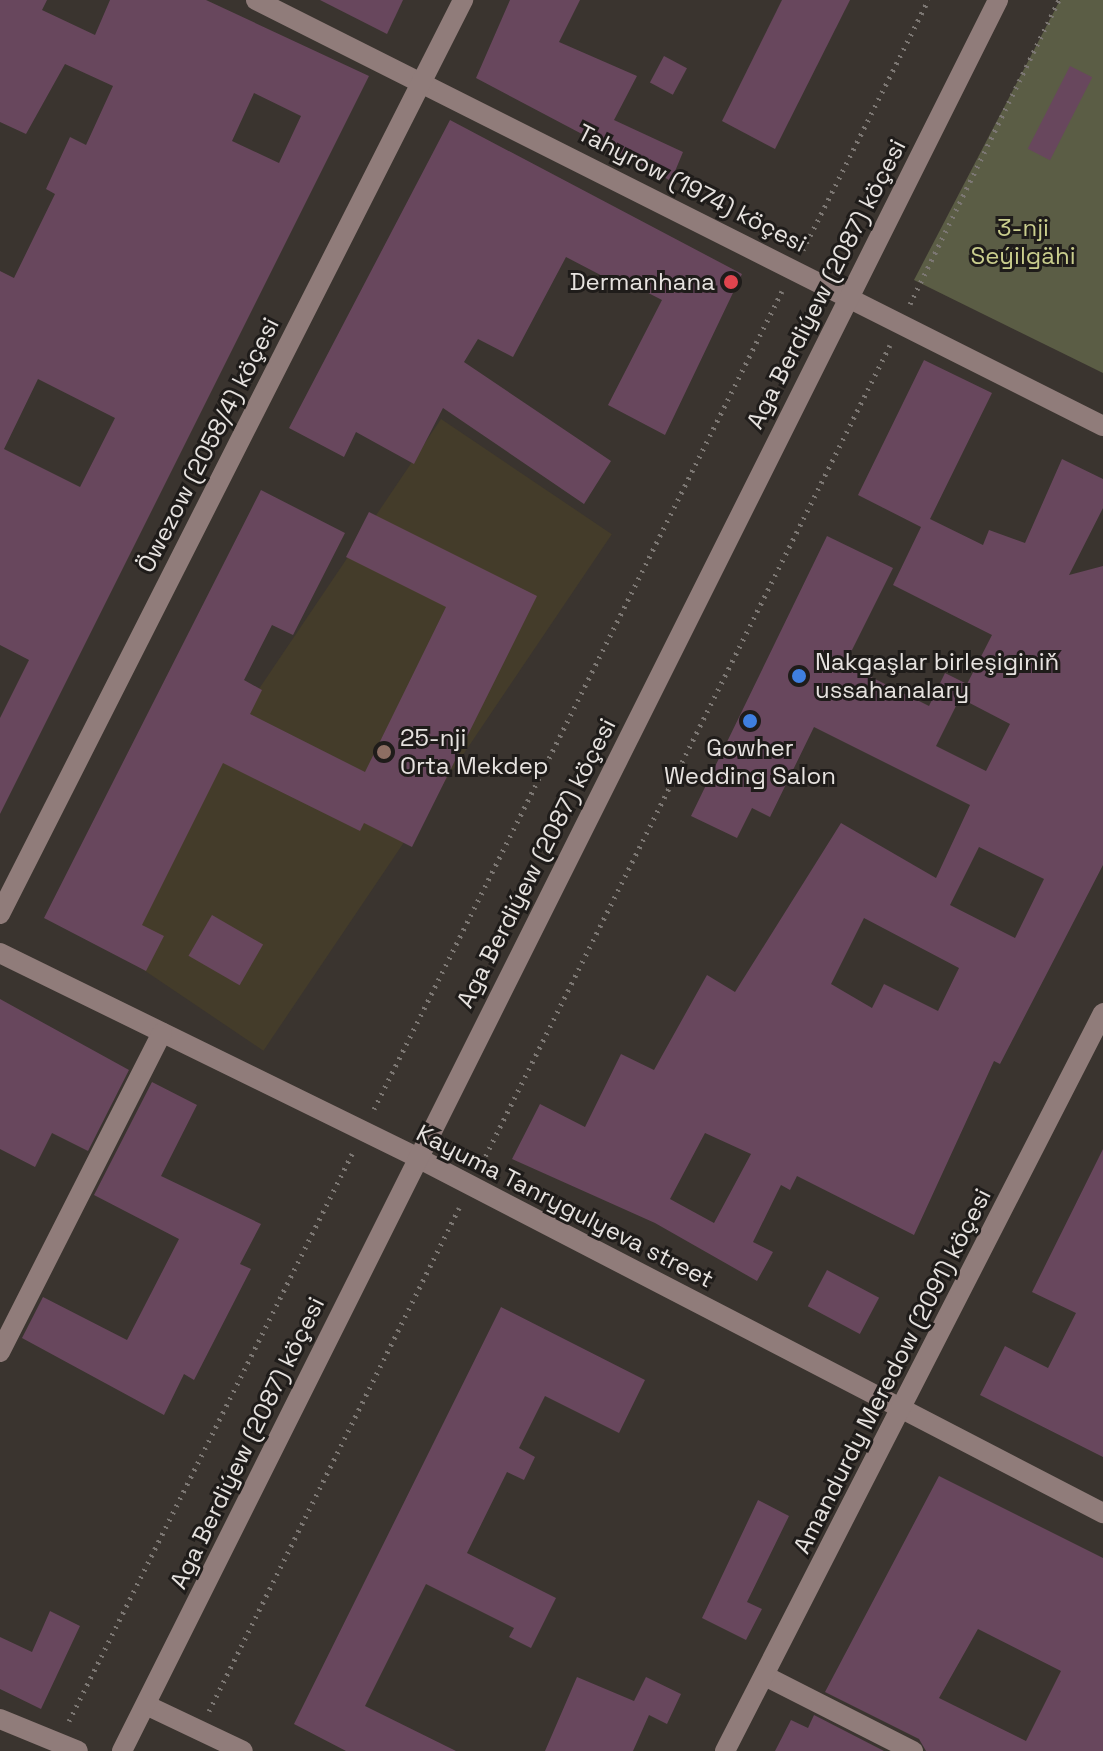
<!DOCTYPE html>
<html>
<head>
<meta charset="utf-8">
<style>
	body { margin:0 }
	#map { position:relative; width:1103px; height:1751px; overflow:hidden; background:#3a342f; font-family:"Space Grotesk",sans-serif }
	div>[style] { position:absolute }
	.education>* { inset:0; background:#443c2a; transform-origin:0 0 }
	.green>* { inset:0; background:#5b5d45 }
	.building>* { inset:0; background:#68475d; transform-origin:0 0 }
	.path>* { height:5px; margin-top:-2.5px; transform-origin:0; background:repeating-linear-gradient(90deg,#7c7773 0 2px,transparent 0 8px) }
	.minor>* { height:20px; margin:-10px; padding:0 10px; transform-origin:10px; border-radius:10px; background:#907c7a }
	.dots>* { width:22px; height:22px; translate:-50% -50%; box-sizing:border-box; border:4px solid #1f1c1a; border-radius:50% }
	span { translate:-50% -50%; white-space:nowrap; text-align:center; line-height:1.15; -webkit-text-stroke:6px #1f1c1a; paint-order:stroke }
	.street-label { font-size:24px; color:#e6e2df }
	.park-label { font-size:24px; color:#cace8d }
	.poi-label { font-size:24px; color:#e6e2df }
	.right { translate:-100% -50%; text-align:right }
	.left { translate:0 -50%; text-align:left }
</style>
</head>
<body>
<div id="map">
	<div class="education">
		<div style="left:441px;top:419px;width:206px;height:623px;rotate:34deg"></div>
	</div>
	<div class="green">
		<div style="clip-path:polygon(1060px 0,1103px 0,1103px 373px,914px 280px)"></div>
	</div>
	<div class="building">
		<div style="clip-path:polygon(evenodd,0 0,47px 0,42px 10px,95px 35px,110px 0,206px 0,369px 76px,0 814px,0 718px,29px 660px,0 645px,0 271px,14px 278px,55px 194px,46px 189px,70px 137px,86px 145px,113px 86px,65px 64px,26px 134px,0 122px,0 0,254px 93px,301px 116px,279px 163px,232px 141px,254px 93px,0 0,38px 379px,115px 418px,80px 487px,4px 449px,38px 379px)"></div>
		<div style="clip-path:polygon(320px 0,403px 0,387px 34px)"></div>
		<div style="clip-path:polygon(510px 0,580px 0,559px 42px,637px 76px,614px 120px,683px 152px,671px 181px,476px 78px)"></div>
		<div style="clip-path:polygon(782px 0,850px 0,775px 149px,722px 121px)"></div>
		<div style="left:664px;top:56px;width:26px;height:30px;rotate:28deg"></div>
		<div style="left:1070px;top:66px;width:25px;height:93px;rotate:27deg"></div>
		<div style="clip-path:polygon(450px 120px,742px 274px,665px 435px,608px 405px,662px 300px,615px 276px,612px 281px,566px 257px,513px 357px,478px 339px,464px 362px,611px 461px,584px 504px,443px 408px,414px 464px,356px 432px,344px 457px,289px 428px)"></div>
		<div style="clip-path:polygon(evenodd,924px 360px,992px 393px,930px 519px,983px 545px,989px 530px,1025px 543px,1062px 459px,1103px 479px,1103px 508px,1069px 575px,1103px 566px,1103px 865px,1000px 1064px,994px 1061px,914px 1235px,797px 1176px,790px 1190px,781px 1185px,753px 1242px,773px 1252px,757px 1281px,655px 1223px,512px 1159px,540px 1104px,585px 1127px,621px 1054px,654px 1070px,707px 975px,735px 992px,841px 823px,936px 878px,970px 805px,814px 727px,770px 817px,752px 808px,737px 838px,691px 816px,827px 536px,893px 568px,845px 664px,929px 706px,945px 673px,967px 684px,992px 635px,893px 585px,921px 527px,858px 495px,924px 360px,960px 698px,1010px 724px,986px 771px,936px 746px,960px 698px,924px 360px,979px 847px,1044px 879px,1015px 938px,950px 905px,979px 847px,924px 360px,864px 918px,959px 968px,938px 1011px,884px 984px,872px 1008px,831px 984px,864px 918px,924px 360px,705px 1133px,751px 1154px,714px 1223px,670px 1199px,705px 1133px)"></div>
		<div style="clip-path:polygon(261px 490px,345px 533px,293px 635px,272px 625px,244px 680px,262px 690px,250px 714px,365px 772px,446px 607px,346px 557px,369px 512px,537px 596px,412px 847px,364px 823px,360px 831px,223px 763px,142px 925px,164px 936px,146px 971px,44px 918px)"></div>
		<div style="left:212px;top:915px;width:59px;height:47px;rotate:30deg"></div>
		<div style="clip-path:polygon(0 999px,129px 1070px,88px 1151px,52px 1133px,35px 1167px,0 1149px)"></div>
		<div style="clip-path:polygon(152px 1082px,197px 1105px,161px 1176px,261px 1224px,240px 1264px,251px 1269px,194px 1380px,184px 1374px,164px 1415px,22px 1338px,43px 1297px,127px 1340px,179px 1239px,94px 1195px)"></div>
		<div style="clip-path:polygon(1103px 1149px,1103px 1457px,980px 1395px,1005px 1346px,1048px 1368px,1076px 1313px,1032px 1292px)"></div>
		<div style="left:827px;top:1270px;width:59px;height:41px;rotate:28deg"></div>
		<div style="clip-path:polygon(501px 1307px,645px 1380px,619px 1433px,545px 1396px,519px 1448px,535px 1457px,524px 1480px,507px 1472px,467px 1553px,556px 1598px,531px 1648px,509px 1637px,514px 1628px,426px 1584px,365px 1706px,456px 1751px,346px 1751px,294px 1724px)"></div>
		<div style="clip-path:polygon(evenodd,939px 1476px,1103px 1558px,1103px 1751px,926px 1751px,919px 1739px,825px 1692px,939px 1476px,978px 1629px,1061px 1671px,1026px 1741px,939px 1698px,978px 1629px)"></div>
		<div style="clip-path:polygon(758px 1500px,789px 1516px,747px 1602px,762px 1609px,746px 1640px,702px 1618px)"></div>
		<div style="clip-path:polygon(50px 1611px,80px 1626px,41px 1709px,0 1689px,0 1637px,32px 1652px)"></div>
		<div style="clip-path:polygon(577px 1677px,634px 1701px,646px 1677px,681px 1694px,667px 1724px,649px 1715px,633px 1751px,545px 1751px)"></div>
		<div style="clip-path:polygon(814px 1715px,884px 1751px,775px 1751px,791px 1720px,808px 1728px)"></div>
	</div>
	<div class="path">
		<div style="left:803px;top:250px;width:280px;rotate:-63.4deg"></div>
		<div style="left:910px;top:304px;width:339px;rotate:-63.9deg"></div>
		<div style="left:374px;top:1109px;width:914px;rotate:-63.49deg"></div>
		<div style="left:482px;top:1163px;width:914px;rotate:-63.49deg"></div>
		<div style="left:209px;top:1711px;width:562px;rotate:-63.57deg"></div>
		<div style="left:69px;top:1721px;width:634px;rotate:-63.48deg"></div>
	</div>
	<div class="minor">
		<div style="left:256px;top:0;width:948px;rotate:26.7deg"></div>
		<div style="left:0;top:914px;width:1025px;rotate:-63.13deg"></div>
		<div style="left:0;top:953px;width:466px;rotate:26.1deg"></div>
		<div style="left:418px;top:1158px;width:772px;rotate:27.4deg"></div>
		<div style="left:0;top:1352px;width:358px;rotate:-63.1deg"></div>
		<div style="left:765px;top:1676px;width:166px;rotate:26.9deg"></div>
		<div style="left:146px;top:1705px;width:107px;rotate:25.4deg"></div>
		<div style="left:0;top:1719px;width:84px;rotate:22.3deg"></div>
		<div style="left:122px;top:1751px;width:1958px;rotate:-63.42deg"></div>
		<div style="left:725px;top:1751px;width:829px;rotate:-62.88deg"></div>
	</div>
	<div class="dots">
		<div style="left:731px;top:282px;background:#e0444e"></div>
		<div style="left:799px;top:676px;background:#3f7fe0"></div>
		<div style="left:750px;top:721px;background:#3f7fe0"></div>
		<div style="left:384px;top:752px;background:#8d6e63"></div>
	</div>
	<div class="street-label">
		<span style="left:692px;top:188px;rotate:27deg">Tahyrow (1974) köçesi</span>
		<span style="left:826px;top:284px;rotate:-63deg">Aga Berdiýew (2087) köçesi</span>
		<span style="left:208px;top:445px;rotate:-63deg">Öwezow (2058/4) köçesi</span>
		<span style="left:536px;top:863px;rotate:-63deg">Aga Berdiýew (2087) köçesi</span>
		<span style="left:565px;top:1206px;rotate:27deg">Kayuma Tanrygulyeva street</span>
		<span style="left:892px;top:1371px;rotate:-63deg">Amandurdy Meredow (2091) köçesi</span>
		<span style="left:247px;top:1443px;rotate:-64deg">Aga Berdiýew (2087) köçesi</span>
	</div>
	<div class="park-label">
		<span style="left:1023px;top:242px">3-nji<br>Seýilgähi</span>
	</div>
	<div class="poi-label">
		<span class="right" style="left:715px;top:282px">Dermanhana</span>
		<span class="left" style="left:815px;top:676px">Nakgaşlar birleşiginiň<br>ussahanalary</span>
		<span class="left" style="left:400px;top:752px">25-nji<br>Orta Mekdep</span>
		<span style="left:750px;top:762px">Gowher<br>Wedding Salon</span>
	</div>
</div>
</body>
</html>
